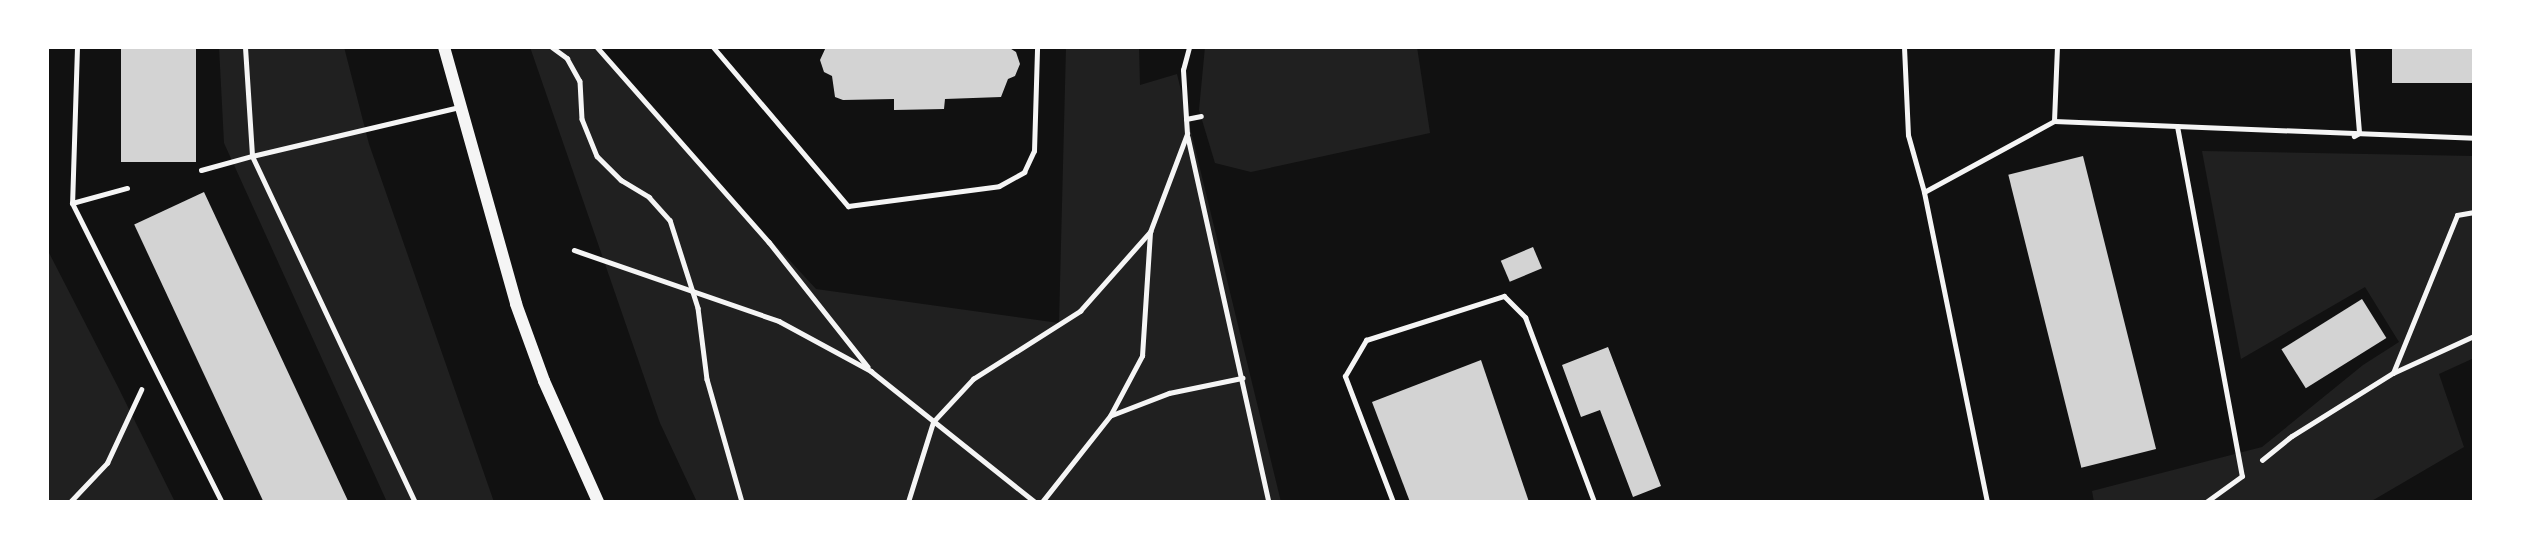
<!DOCTYPE html>
<html>
<head>
<meta charset="utf-8">
<style>
	body { margin:0 }
	#map { position:relative; width:2521px; height:549px; overflow:hidden; background:#111; font-family:"Nunito Sans",sans-serif }
	div>[style] { position:absolute }
	.green>* { inset:0; background:#202020 }
	.building>* { inset:0; background:#d3d3d3; transform-origin:0 0 }
	.path>* { height:4.5px; margin:-2.25px; padding:0 2.25px; transform-origin:2.25px; border-radius:2.25px; background:#f5f5f5 }
	.service>* { height:5px; margin:-2.5px; padding:0 2.5px; transform-origin:2.5px; border-radius:2.5px; background:#f5f5f5 }
	.tertiary>* { height:12px; margin:-6px; padding:0 6px; transform-origin:6px; border-radius:6px; background:#f5f5f5 }
	span { translate:-50% -50%; white-space:nowrap; text-align:center; line-height:1.15; -webkit-text-stroke:5px #fff; paint-order:stroke }
	.frame { position:absolute; inset:0; border:49px solid #fff; pointer-events:none }
</style>
</head>
<body>
<div id="map">
	<div class="green">
		<div style="clip-path:polygon(219px 47px,344px 47px,369px 144px,494px 502px,387px 502px,224px 143px)"></div>
		<div style="clip-path:polygon(530px 47px,593px 47px,816px 289px,1059px 323px,1066px 47px,1139px 47px,1140px 85px,1177px 74px,1281px 502px,697px 502px,660px 423px)"></div>
		<div style="clip-path:polygon(1205px 47px,1417px 47px,1430px 133px,1251px 172px,1215px 163px,1199px 110px)"></div>
		<div style="clip-path:polygon(2202px 151px,2474px 156px,2474px 358px,2439px 374px,2464px 447px,2370px 502px,2094px 502px,2092px 491px,2262px 447px,2363px 365px,2399px 342px,2365px 287px,2241px 359px)"></div>
		<div style="clip-path:polygon(47px 249px,117px 385px,175px 502px,47px 502px)"></div>
	</div>
	<div class="building">
		<div style="left:121px;top:47px;width:75px;height:115px"></div>
		<div style="clip-path:polygon(1008px 47px,1016px 52px,1020px 64px,1015px 76px,1008px 79px,1001px 97px,945px 99px,944px 109px,894px 110px,894px 99px,843px 100px,835px 97px,832px 76px,824px 72px,820px 60px,826px 47px)"></div>
		<div style="left:2392px;top:47px;width:82px;height:36px"></div>
		<div style="left:2083px;top:156px;width:302px;height:77px;rotate:76deg"></div>
		<div style="left:204px;top:192px;width:342px;height:77px;rotate:65deg"></div>
		<div style="left:1533px;top:247px;width:23px;height:35px;rotate:67deg"></div>
		<div style="left:2362px;top:299px;width:46px;height:95px;rotate:58deg"></div>
		<div style="clip-path:polygon(1608px 347px,1661px 486px,1633px 497px,1600px 410px,1581px 417px,1562px 365px)"></div>
		<div style="clip-path:polygon(1481px 360px,1529px 502px,1410px 502px,1372px 402px)"></div>
	</div>
	<div class="path">
		<div style="left:552px;top:47px;width:19px;rotate:36deg"></div>
		<div style="left:567px;top:58px;width:26px;rotate:61deg"></div>
		<div style="left:580px;top:81px;width:38px;rotate:87deg"></div>
		<div style="left:582px;top:119px;width:40px;rotate:68deg"></div>
		<div style="left:597px;top:156px;width:34px;rotate:45deg"></div>
		<div style="left:621px;top:180px;width:33px;rotate:31deg"></div>
		<div style="left:649px;top:197px;width:31px;rotate:48deg"></div>
		<div style="left:670px;top:220px;width:92px;rotate:72.3deg"></div>
		<div style="left:698px;top:308px;width:72px;rotate:82.8deg"></div>
		<div style="left:707px;top:379px;width:128px;rotate:74.1deg"></div>
		<div style="left:597px;top:47px;width:260px;rotate:48.6deg"></div>
		<div style="left:769px;top:242px;width:159px;rotate:51.6deg"></div>
		<div style="left:1186px;top:119px;width:15px;rotate:-11deg"></div>
		<div style="left:1188px;top:137px;width:374px;rotate:77.5deg"></div>
		<div style="left:574px;top:250px;width:217px;rotate:19.1deg"></div>
		<div style="left:779px;top:321px;width:105px;rotate:28.5deg"></div>
		<div style="left:871px;top:371px;width:210px;rotate:38.6deg"></div>
		<div style="left:2393px;top:373px;width:89px;rotate:-24.6deg"></div>
		<div style="left:1112px;top:415px;width:61px;rotate:-21.1deg"></div>
		<div style="left:1169px;top:393px;width:75px;rotate:-11.6deg"></div>
		<div style="left:2262px;top:460px;width:38px;rotate:-39deg"></div>
		<div style="left:2292px;top:436px;width:119px;rotate:-32deg"></div>
		<div style="left:2393px;top:373px;width:170px;rotate:-67.9deg"></div>
		<div style="left:2457px;top:215px;width:17px;rotate:-10deg"></div>
		<div style="left:70px;top:502px;width:54px;rotate:-46.5deg"></div>
		<div style="left:107px;top:463px;width:81px;rotate:-65deg"></div>
		<div style="left:908px;top:502px;width:84px;rotate:-72.6deg"></div>
		<div style="left:933px;top:422px;width:59px;rotate:-47.1deg"></div>
		<div style="left:973px;top:379px;width:127px;rotate:-32.4deg"></div>
		<div style="left:1080px;top:311px;width:106px;rotate:-48.5deg"></div>
		<div style="left:1150px;top:232px;width:105px;rotate:-69.3deg"></div>
		<div style="left:1187px;top:134px;width:64px;rotate:-93.6deg"></div>
		<div style="left:1183px;top:70px;width:24px;rotate:-75deg"></div>
		<div style="left:1042px;top:502px;width:110px;rotate:-51.7deg"></div>
		<div style="left:1110px;top:416px;width:68px;rotate:-61.9deg"></div>
		<div style="left:1142px;top:356px;width:123px;rotate:-86.3deg"></div>
	</div>
	<div class="service">
		<div style="left:77px;top:47px;width:156px;rotate:91.8deg"></div>
		<div style="left:72px;top:203px;width:335px;rotate:63.4deg"></div>
		<div style="left:245px;top:47px;width:109px;rotate:86.3deg"></div>
		<div style="left:252px;top:156px;width:213px;rotate:-13.3deg"></div>
		<div style="left:713px;top:47px;width:209px;rotate:49.7deg"></div>
		<div style="left:848px;top:206px;width:152px;rotate:-7.5deg"></div>
		<div style="left:999px;top:186px;width:29px;rotate:-29deg"></div>
		<div style="left:1024px;top:172px;width:23px;rotate:-65deg"></div>
		<div style="left:1034px;top:151px;width:104px;rotate:-88.3deg"></div>
		<div style="left:1904px;top:47px;width:88px;rotate:87.4deg"></div>
		<div style="left:1908px;top:135px;width:59px;rotate:74.3deg"></div>
		<div style="left:2352px;top:47px;width:86px;rotate:85.3deg"></div>
		<div style="left:2359px;top:133px;width:6px;rotate:149deg"></div>
		<div style="left:2054px;top:121px;width:74px;rotate:-87.7deg"></div>
		<div style="left:2177px;top:126px;width:356px;rotate:79.5deg"></div>
		<div style="left:2242px;top:476px;width:44px;rotate:144.2deg"></div>
		<div style="left:201px;top:170px;width:53px;rotate:-15.4deg"></div>
		<div style="left:252px;top:156px;width:382px;rotate:64.8deg"></div>
		<div style="left:72px;top:203px;width:57px;rotate:-15.3deg"></div>
		<div style="left:1393px;top:502px;width:135px;rotate:-110.9deg"></div>
		<div style="left:1345px;top:376px;width:42px;rotate:-59.7deg"></div>
		<div style="left:1366px;top:340px;width:145px;rotate:-17.7deg"></div>
		<div style="left:1504px;top:296px;width:30px;rotate:45deg"></div>
		<div style="left:1525px;top:317px;width:197px;rotate:69.5deg"></div>
		<div style="left:1987px;top:502px;width:316px;rotate:-101.5deg"></div>
		<div style="left:1924px;top:192px;width:148px;rotate:-28.6deg"></div>
		<div style="left:2054px;top:121px;width:420px;rotate:2.3deg"></div>
	</div>
	<div class="tertiary">
		<div style="left:444px;top:47px;width:267px;rotate:74.3deg"></div>
		<div style="left:516px;top:304px;width:82px;rotate:70deg"></div>
		<div style="left:544px;top:381px;width:133px;rotate:65.9deg"></div>
	</div>
	<div class="frame"></div>
</div>
</body>
</html>
